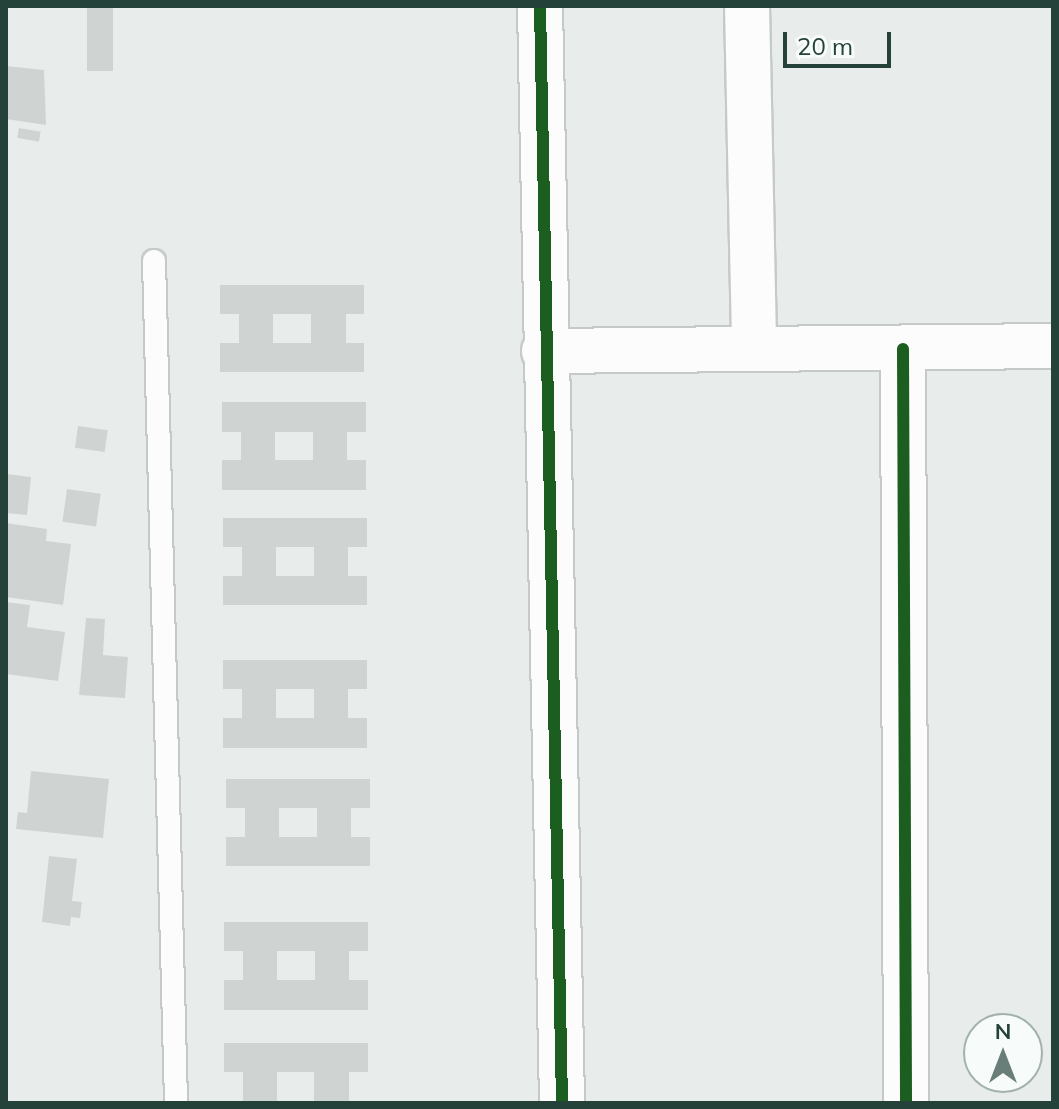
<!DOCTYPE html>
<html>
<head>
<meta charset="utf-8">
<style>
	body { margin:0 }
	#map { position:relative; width:1059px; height:1109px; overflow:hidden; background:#e8edeb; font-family:Mulish,sans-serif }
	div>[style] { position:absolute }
	.building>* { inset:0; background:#cfd4d2; transform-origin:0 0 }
	.roads { filter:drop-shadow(2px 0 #c5cac8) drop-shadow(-2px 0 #c5cac8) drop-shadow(0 2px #c5cac8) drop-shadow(0 -2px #c5cac8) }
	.lane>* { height:22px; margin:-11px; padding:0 11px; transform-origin:11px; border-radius:11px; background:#fcfcfc }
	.street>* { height:44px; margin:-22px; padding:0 22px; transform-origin:22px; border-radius:22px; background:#fcfcfc }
	.cycleway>* { height:12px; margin:-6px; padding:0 6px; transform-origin:6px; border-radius:6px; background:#1b5e20 }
	span { translate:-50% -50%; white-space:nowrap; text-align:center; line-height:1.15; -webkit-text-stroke:6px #f7fbf9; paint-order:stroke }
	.frame { position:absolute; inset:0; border:8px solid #24423a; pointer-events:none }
	.north { position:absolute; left:963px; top:1013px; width:80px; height:80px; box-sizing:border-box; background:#f7fbf9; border:2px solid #a3b1ad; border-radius:50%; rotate:0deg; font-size:22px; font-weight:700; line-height:32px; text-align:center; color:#24423a }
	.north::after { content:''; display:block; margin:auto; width:28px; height:36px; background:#697e78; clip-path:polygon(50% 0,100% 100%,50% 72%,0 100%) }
	.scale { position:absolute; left:783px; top:32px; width:108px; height:36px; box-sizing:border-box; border:4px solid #24423a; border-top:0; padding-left:10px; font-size:24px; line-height:28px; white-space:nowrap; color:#24423a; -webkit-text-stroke:6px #f7fbf9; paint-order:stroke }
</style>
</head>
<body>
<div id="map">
	<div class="building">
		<div style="left:87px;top:6px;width:26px;height:65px"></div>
		<div style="clip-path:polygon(6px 66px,44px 70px,46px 125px,6px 119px)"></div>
		<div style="left:19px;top:128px;width:22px;height:10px;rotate:10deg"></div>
		<div style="clip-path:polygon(evenodd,220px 285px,364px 285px,364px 314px,346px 314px,346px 343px,364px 343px,364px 372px,220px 372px,220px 343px,239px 343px,239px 314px,220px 314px,220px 285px,273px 314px,311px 314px,311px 343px,273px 343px,273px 314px)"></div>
		<div style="clip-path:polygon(evenodd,222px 402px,366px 402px,366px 432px,347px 432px,347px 460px,366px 460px,366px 490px,222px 490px,222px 460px,241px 460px,241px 432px,222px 432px,222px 402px,275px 432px,313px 432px,313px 460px,275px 460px,275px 432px)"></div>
		<div style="left:78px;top:426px;width:30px;height:22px;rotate:8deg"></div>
		<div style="clip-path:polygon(6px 474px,31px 477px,27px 515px,6px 513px)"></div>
		<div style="left:67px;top:489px;width:34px;height:33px;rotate:8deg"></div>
		<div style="clip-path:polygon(evenodd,223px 518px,367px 518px,367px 547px,348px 547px,348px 576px,367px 576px,367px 605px,223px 605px,223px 576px,242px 576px,242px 547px,223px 547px,223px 518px,276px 547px,314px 547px,314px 576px,276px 576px,276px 547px)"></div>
		<div style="clip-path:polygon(6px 523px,47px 529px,46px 541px,71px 544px,63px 605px,6px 597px)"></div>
		<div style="clip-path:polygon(6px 602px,30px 605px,27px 627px,65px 632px,58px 681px,6px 674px)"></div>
		<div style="clip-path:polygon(86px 618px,105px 619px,103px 655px,128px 657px,125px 698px,79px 695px)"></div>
		<div style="clip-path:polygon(evenodd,223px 660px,367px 660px,367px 689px,348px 689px,348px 718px,367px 718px,367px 748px,223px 748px,223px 718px,242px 718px,242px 689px,223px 689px,223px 660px,276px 689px,314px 689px,314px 718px,276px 718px,276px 689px)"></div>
		<div style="clip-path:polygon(31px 771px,109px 779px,103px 838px,16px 829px,18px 812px,27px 813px)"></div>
		<div style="clip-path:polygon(evenodd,226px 779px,370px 779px,370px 808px,351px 808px,351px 837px,370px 837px,370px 866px,226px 866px,226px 837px,245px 837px,245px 808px,226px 808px,226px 779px,279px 808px,317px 808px,317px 837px,279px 837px,279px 808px)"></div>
		<div style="clip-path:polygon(49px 856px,77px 859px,72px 901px,82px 902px,80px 918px,71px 917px,70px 926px,42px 922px)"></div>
		<div style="clip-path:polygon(evenodd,224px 922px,368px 922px,368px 951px,349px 951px,349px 980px,368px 980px,368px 1010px,224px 1010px,224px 980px,243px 980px,243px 951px,224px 951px,224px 922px,277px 951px,315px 951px,315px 980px,277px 980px,277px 951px)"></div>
		<div style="clip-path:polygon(224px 1043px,368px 1043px,368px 1072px,349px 1072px,349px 1103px,314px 1103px,314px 1072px,277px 1072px,277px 1103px,243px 1103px,243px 1072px,224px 1072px)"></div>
	</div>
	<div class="roads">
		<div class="lane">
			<div style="left:154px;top:261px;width:842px;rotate:88.5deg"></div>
		</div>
		<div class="street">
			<div style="left:540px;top:6px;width:1097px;rotate:88.85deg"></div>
			<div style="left:747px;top:6px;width:340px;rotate:88.8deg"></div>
			<div style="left:903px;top:349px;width:754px;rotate:89.77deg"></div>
			<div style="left:544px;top:351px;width:509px;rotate:-0.56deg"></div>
		</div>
	</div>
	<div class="cycleway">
		<div style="left:540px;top:6px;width:1097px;rotate:88.85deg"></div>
		<div style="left:903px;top:349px;width:754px;rotate:89.77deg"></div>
	</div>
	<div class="frame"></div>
	<div class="north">N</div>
	<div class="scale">20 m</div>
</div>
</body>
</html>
